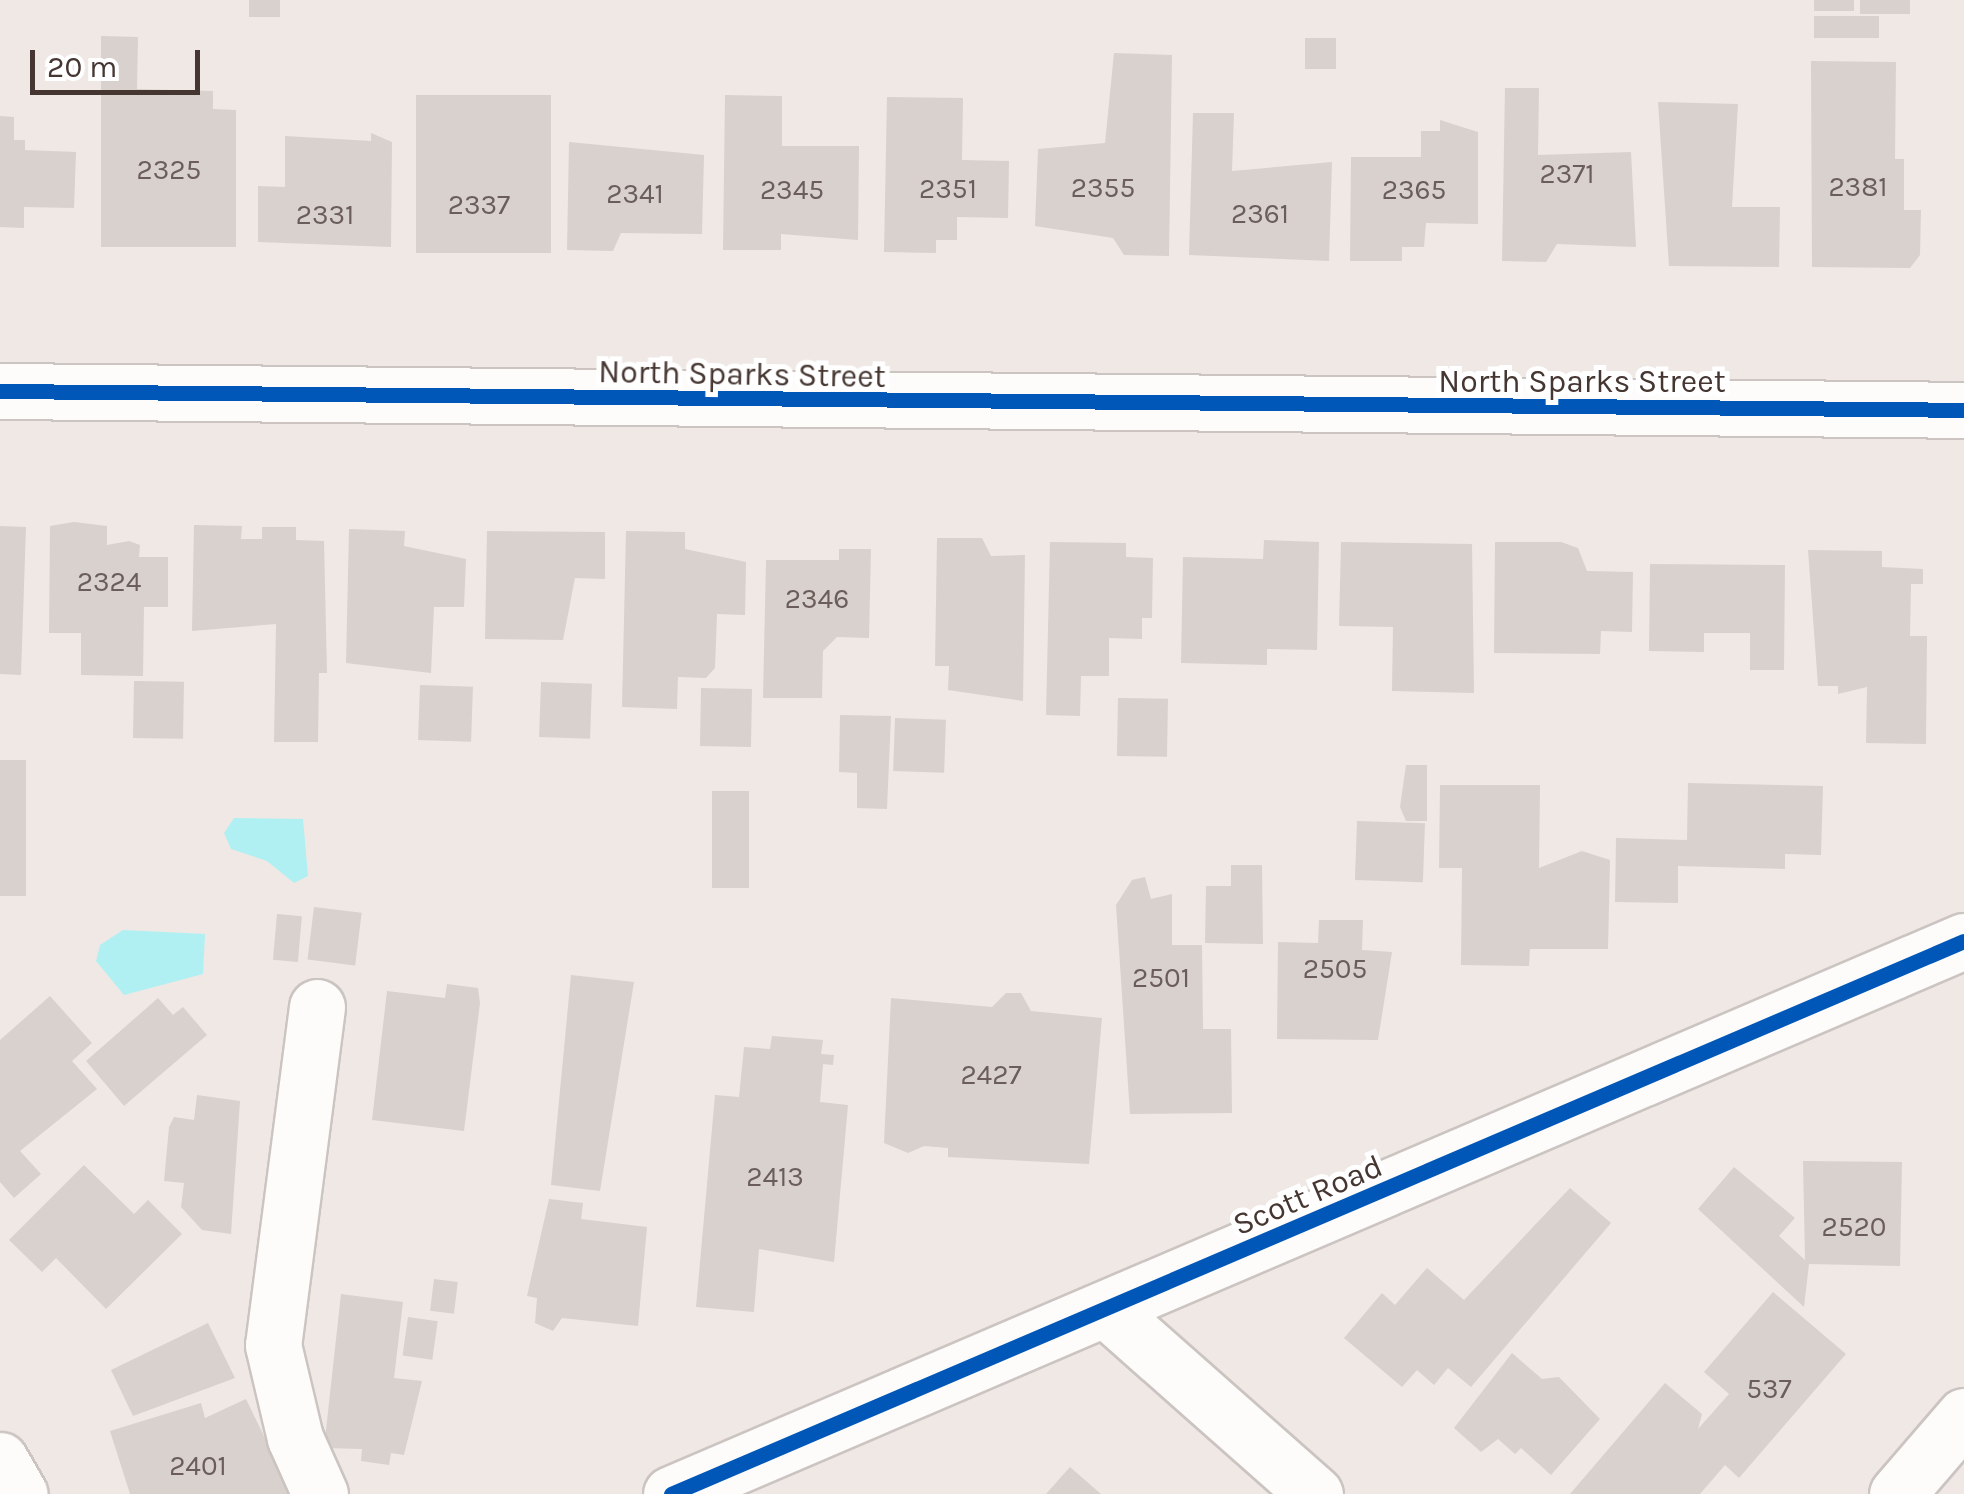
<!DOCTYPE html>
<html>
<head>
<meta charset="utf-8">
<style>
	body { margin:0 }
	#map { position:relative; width:1964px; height:1494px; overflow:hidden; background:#efe8e5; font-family:Karla,sans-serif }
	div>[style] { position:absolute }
	.water>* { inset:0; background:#b0f0f2 }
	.building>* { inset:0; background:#d8d1cd; transform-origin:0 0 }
	.roads { filter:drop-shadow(2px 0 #cbc4c1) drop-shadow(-2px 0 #cbc4c1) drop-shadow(0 2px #cbc4c1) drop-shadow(0 -2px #cbc4c1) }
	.minor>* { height:55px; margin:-27.5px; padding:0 27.5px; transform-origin:27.5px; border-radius:27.5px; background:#fdfcfb }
	.cycleway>* { height:15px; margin:-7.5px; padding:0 7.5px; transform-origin:7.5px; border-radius:7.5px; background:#0057b8 }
	span { translate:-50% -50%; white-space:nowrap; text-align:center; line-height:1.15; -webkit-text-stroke:10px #fff; paint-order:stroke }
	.number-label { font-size:28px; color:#6b5e5a }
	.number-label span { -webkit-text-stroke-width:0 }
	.street-label { font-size:32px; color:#453631 }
	.scale { position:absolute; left:30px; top:50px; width:170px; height:45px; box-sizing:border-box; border:5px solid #453631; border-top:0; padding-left:12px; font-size:30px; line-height:35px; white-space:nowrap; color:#453631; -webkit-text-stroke:8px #fff; paint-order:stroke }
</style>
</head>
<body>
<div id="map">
	<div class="water">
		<div style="clip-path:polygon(234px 818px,303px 819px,308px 876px,294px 883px,267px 861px,231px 849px,224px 833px)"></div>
		<div style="clip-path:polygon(123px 930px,205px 934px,203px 974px,124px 995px,96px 961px,100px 945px)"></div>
	</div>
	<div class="building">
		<div style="left:249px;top:0;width:31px;height:17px"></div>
		<div style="left:1814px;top:0;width:40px;height:11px"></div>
		<div style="left:1860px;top:0;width:50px;height:14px"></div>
		<div style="left:1814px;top:16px;width:65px;height:22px"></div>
		<div style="clip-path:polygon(101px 36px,138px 37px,137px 89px,213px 91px,213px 109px,236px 110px,236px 247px,101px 247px)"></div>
		<div style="left:1336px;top:38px;width:31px;height:31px;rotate:90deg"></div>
		<div style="clip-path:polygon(1114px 53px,1172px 55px,1169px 256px,1124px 255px,1113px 238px,1035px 226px,1038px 149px,1105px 143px)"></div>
		<div style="clip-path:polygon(1811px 61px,1896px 62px,1895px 159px,1904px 159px,1904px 210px,1921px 210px,1920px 255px,1910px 268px,1812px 267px)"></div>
		<div style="clip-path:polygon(1505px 88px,1539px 88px,1538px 155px,1631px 152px,1636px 247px,1557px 244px,1546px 262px,1502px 261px)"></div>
		<div style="left:416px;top:95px;width:135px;height:158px"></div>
		<div style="clip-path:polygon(725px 95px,782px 96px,782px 146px,859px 146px,858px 240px,781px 234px,781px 250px,723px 250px)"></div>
		<div style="clip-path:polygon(887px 97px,963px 98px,962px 160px,1009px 161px,1008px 218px,957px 217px,957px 240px,936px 240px,936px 253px,884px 252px)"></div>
		<div style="clip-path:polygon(1658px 102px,1738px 104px,1732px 207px,1780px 207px,1779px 267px,1669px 266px)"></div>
		<div style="clip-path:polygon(1193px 113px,1234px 113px,1232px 171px,1332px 162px,1329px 261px,1189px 255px)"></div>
		<div style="clip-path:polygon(0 116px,14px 117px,14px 140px,25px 140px,25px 150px,76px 152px,74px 208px,24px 207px,24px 228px,0 227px)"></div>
		<div style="clip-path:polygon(1440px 120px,1478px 132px,1478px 224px,1426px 223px,1424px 247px,1402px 247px,1402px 261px,1350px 261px,1351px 157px,1421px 157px,1421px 131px,1440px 131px)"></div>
		<div style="clip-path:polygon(371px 133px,392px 142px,391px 247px,258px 242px,258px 186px,285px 187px,285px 136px,371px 141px)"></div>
		<div style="clip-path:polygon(569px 142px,704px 155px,702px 234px,621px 233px,613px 251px,567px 250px)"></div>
		<div style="clip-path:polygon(74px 522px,107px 526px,107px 545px,129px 541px,140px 545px,139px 557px,168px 557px,168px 607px,144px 607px,143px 676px,81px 675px,81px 633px,49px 633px,50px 526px)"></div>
		<div style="clip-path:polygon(194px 525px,242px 526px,241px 539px,262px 539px,262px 527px,296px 527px,296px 540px,324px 541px,327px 673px,319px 673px,318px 742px,274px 742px,276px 624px,192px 631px)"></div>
		<div style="clip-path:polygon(0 526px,26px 527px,21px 675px,0 674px)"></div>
		<div style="clip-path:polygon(349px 529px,405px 531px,404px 546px,466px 559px,464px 607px,434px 607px,431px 673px,346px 663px)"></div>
		<div style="clip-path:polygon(487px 531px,605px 532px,605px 579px,575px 578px,563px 640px,485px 639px)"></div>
		<div style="clip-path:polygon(626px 531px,685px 532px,685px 549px,746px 562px,745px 615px,717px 614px,715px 668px,706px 678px,678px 677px,677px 709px,622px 707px)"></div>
		<div style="clip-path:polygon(937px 538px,982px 538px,991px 556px,1025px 555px,1023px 701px,948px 690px,949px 666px,935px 666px)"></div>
		<div style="clip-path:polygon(1264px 540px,1319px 542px,1317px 650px,1267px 649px,1267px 665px,1181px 663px,1183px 557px,1263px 559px)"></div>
		<div style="clip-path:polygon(1050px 542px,1126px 543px,1126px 557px,1153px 558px,1152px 618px,1142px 618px,1142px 639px,1109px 638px,1109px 676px,1081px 676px,1080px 716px,1046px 715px)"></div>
		<div style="clip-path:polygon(1341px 542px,1472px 544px,1474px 693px,1392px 691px,1393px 627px,1339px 626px)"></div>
		<div style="clip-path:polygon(1495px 542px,1561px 542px,1578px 548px,1587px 571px,1633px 572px,1632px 632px,1601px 631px,1600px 654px,1494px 653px)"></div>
		<div style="clip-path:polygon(839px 549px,871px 549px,869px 638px,837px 637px,823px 651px,822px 698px,763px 698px,766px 560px,839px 560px)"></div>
		<div style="clip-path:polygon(1808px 550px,1882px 551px,1882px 567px,1923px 569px,1923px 584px,1911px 584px,1910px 636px,1927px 636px,1926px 744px,1866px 743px,1867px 687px,1838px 694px,1838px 686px,1818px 686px)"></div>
		<div style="clip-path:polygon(1650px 564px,1785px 565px,1784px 670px,1750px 670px,1750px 633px,1704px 633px,1704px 652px,1649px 651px)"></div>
		<div style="left:134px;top:681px;width:50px;height:57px;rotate:1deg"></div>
		<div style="left:541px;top:682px;width:51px;height:55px;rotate:2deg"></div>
		<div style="left:420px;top:685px;width:53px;height:55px;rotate:2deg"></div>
		<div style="left:701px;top:688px;width:51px;height:58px;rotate:1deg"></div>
		<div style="left:1118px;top:698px;width:50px;height:58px;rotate:1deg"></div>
		<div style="clip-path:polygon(840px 715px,891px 716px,887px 809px,857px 808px,857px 773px,839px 772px)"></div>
		<div style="left:895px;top:718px;width:51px;height:53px;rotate:2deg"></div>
		<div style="left:0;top:760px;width:26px;height:136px"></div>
		<div style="clip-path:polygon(1406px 765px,1427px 765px,1427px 821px,1406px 821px,1400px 807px)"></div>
		<div style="clip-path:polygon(1688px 783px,1823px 786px,1821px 855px,1785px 854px,1785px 869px,1678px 866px,1678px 903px,1615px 902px,1616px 838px,1687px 840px)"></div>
		<div style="clip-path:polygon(1440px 785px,1540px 785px,1539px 868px,1582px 851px,1610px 860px,1608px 949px,1530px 949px,1529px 966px,1461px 965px,1462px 868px,1439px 868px)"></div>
		<div style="left:712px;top:791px;width:37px;height:97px"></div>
		<div style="left:1357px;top:821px;width:68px;height:59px;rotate:2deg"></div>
		<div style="clip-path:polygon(1231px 865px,1262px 865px,1263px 944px,1205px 943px,1206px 886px,1231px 886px)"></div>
		<div style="clip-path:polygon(1145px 877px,1151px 899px,1172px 894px,1172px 945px,1202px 945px,1203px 1029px,1231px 1029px,1232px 1113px,1130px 1114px,1116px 905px,1132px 880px)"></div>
		<div style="left:314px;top:907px;width:48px;height:53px;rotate:7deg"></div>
		<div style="left:277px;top:914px;width:25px;height:46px;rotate:5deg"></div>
		<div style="clip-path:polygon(1319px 920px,1363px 920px,1362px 950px,1392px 952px,1378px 1040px,1277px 1039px,1278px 942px,1318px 943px)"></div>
		<div style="clip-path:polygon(571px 975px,634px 982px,600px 1191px,551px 1185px)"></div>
		<div style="clip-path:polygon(447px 984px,478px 988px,480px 1003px,464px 1131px,372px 1120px,387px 991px,445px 998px)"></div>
		<div style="clip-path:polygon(1006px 993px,1021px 993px,1031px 1011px,1102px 1018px,1089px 1164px,948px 1157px,948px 1148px,924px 1146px,908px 1153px,884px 1143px,891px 998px,992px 1007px)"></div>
		<div style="clip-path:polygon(50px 996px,92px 1043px,72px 1061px,97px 1089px,20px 1151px,41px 1174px,14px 1198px,0 1182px,0 1040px)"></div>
		<div style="clip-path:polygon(158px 998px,173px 1015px,183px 1007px,207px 1035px,124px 1106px,86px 1061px)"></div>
		<div style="clip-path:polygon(772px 1036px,823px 1040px,821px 1054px,834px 1055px,833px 1065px,823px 1064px,820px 1102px,848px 1105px,834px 1262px,759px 1249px,754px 1312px,696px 1307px,715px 1095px,739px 1097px,744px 1047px,770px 1049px)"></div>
		<div style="clip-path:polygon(197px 1095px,240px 1101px,231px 1234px,202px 1230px,181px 1207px,184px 1183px,164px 1181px,169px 1127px,174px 1117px,194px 1120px)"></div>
		<div style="clip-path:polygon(1803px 1161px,1902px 1162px,1900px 1266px,1809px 1264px,1804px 1307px,1698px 1209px,1734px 1167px,1795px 1218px,1779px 1236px,1805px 1260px)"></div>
		<div style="clip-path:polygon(84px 1165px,134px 1214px,148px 1200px,182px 1234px,106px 1309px,56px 1258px,42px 1272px,9px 1240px)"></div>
		<div style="clip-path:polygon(1570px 1188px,1611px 1223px,1471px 1387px,1448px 1368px,1434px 1385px,1417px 1370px,1402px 1387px,1344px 1338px,1382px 1293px,1395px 1305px,1427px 1268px,1464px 1300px)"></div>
		<div style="clip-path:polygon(549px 1199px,583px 1203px,581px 1219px,647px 1227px,638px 1326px,562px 1318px,553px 1331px,535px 1323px,537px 1298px,527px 1296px)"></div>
		<div style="left:434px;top:1279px;width:24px;height:32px;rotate:7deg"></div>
		<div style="clip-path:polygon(1773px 1292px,1846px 1354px,1739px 1478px,1725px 1465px,1700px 1494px,1570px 1494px,1665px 1383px,1702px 1414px,1698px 1429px,1729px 1394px,1704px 1372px)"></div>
		<div style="clip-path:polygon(341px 1294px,403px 1302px,394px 1378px,422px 1381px,404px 1455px,391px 1453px,389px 1465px,361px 1461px,362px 1449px,324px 1448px)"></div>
		<div style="left:408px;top:1317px;width:30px;height:39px;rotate:8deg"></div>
		<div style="clip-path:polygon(208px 1323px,235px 1378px,133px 1416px,111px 1370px)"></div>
		<div style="clip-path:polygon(1512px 1353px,1542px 1379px,1559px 1377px,1600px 1419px,1551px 1475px,1521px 1448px,1515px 1454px,1498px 1439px,1481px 1452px,1454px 1428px)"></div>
		<div style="clip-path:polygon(246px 1399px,292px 1494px,130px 1494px,110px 1431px,201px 1403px,205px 1418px)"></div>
		<div style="clip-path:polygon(1070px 1467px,1101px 1494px,1046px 1494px)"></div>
	</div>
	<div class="roads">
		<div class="minor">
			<div style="left:0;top:391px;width:1964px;rotate:0.55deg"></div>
			<div style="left:317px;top:1007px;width:341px;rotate:97.4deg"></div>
			<div style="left:273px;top:1345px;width:96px;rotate:76.7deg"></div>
			<div style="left:295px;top:1438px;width:61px;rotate:65.9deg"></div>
			<div style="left:1109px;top:1312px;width:275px;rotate:41.5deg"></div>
			<div style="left:0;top:1460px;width:39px;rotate:60deg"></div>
			<div style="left:671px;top:1494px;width:1406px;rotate:-23.16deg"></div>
			<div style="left:1897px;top:1494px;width:103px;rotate:-49.3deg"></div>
		</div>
	</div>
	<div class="cycleway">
		<div style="left:0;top:391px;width:1964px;rotate:0.55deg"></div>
		<div style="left:671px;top:1494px;width:1406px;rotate:-23.16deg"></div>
	</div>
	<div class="number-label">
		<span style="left:169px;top:170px">2325</span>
		<span style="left:1567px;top:174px">2371</span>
		<span style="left:1858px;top:187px">2381</span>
		<span style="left:1103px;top:188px">2355</span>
		<span style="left:948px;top:189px">2351</span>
		<span style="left:792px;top:190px">2345</span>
		<span style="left:1414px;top:190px">2365</span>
		<span style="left:635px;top:194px">2341</span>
		<span style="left:479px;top:205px">2337</span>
		<span style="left:1260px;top:214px">2361</span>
		<span style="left:325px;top:215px">2331</span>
		<span style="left:109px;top:582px">2324</span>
		<span style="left:817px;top:599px">2346</span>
		<span style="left:1335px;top:969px">2505</span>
		<span style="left:1161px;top:978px">2501</span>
		<span style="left:991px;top:1075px">2427</span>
		<span style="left:775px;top:1177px">2413</span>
		<span style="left:1854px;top:1227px">2520</span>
		<span style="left:1769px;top:1389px">537</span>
		<span style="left:198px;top:1466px">2401</span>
	</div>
	<div class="street-label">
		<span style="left:742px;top:375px;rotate:1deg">North Sparks Street</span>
		<span style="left:1582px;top:382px">North Sparks Street</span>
		<span style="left:1308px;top:1196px;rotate:-23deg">Scott Road</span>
	</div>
	<div class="scale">20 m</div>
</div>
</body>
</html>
